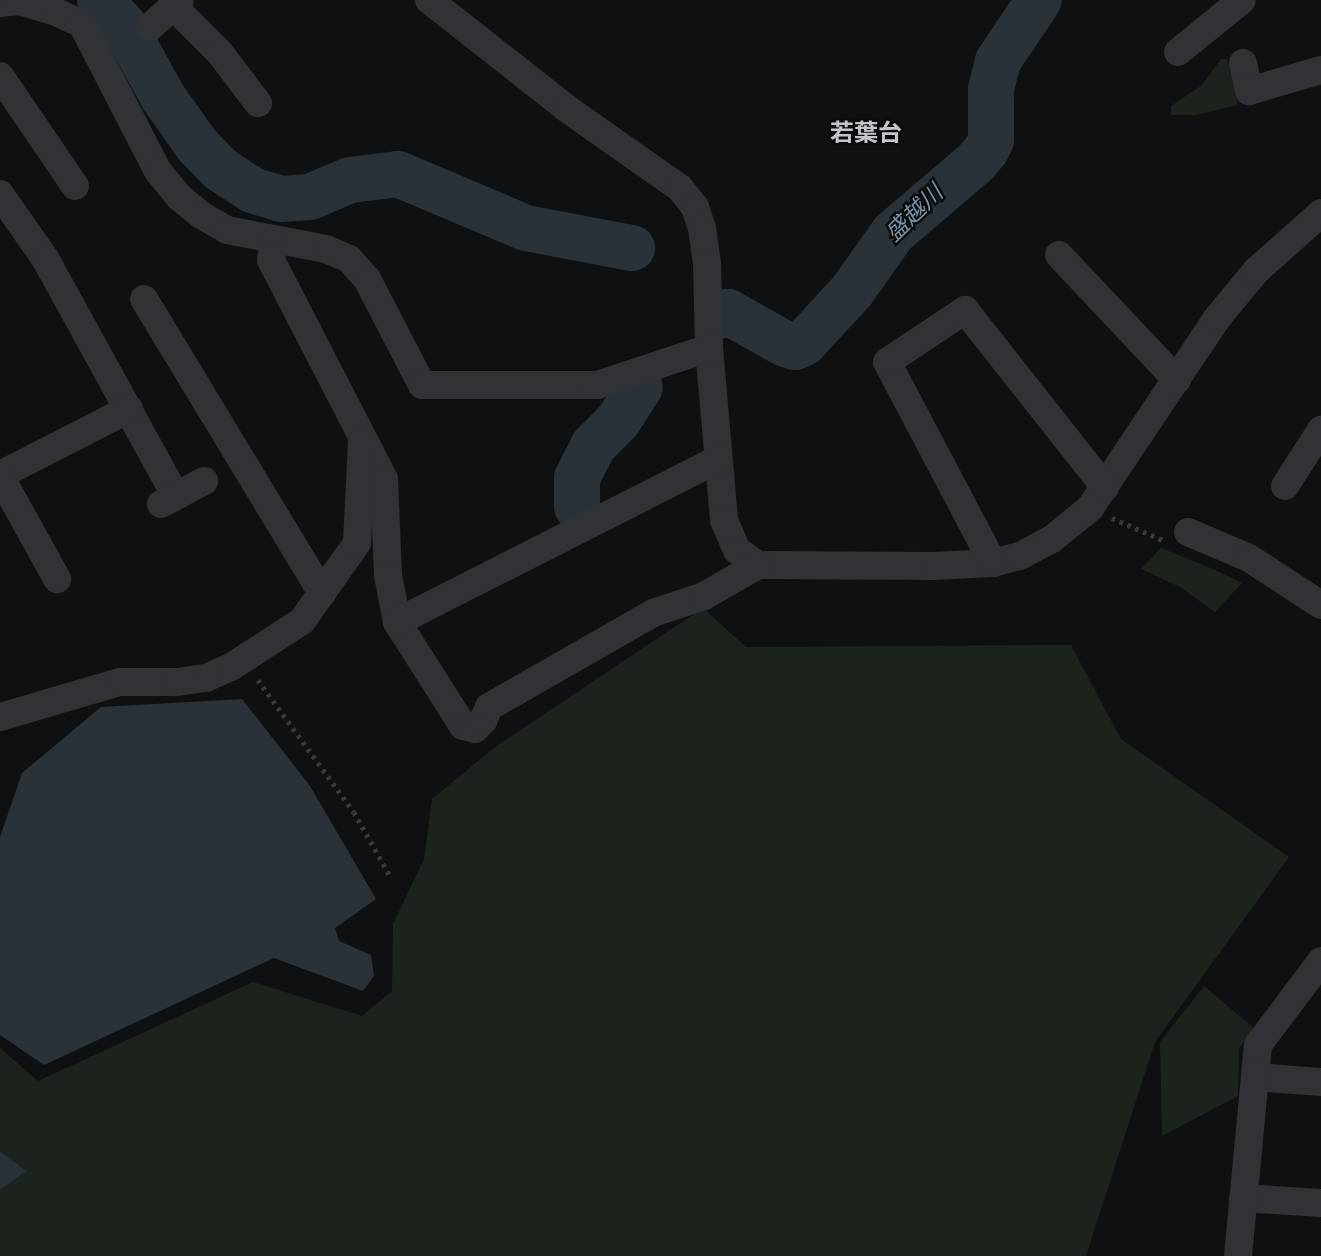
<!DOCTYPE html>
<html>
<head>
<meta charset="utf-8">
<style>
	body { margin:0 }
	#map { position:relative; width:1321px; height:1256px; overflow:hidden; background:#0f1011; font-family:Overpass,"Noto Sans JP",sans-serif }
	div>[style] { position:absolute }
	.green>* { inset:0; background:#1c231d }
	.water>* { inset:0; background:#2a3238 }
	.river>* { height:46px; margin:-23px; padding:0 23px; transform-origin:23px; border-radius:23px; background:#2a3238 }
	.path>* { height:4.5px; margin-top:-2.25px; transform-origin:0; background:repeating-linear-gradient(90deg,#37393c 0 3.5px,transparent 0 8.5px) }
	.minor>* { height:28px; margin:-14px; padding:0 14px; transform-origin:14px; border-radius:14px; background:#313235 }
	span { translate:-50% -50%; white-space:nowrap; text-align:center; line-height:1.15; -webkit-text-stroke:5px #0b0b0c; paint-order:stroke }
	.water-label { font-size:23px; color:#7a95aa; font-style:italic }
	.quarter-label { font-size:24px; color:#c2c5cd; font-weight:700 }
</style>
</head>
<body>
<div id="map">
	<div class="green">
		<div style="clip-path:polygon(1221px 59px,1227px 59px,1238px 105px,1196px 115px,1171px 115px,1171px 106px,1202px 85px)"></div>
		<div style="clip-path:polygon(1161px 548px,1213px 569px,1242px 583px,1215px 612px,1180px 587px,1141px 569px)"></div>
		<div style="clip-path:polygon(703px 608px,746px 647px,1071px 645px,1121px 739px,1289px 857px,1155px 1042px,1086px 1256px,0 1256px,0 1048px,38px 1081px,253px 982px,362px 1016px,392px 991px,393px 924px,424px 859px,432px 799px,495px 747px)"></div>
		<div style="clip-path:polygon(1204px 986px,1254px 1028px,1239px 1049px,1238px 1096px,1162px 1136px,1160px 1042px)"></div>
	</div>
	<div class="water">
		<div style="clip-path:polygon(242px 699px,310px 786px,376px 899px,335px 928px,339px 941px,371px 955px,374px 976px,363px 991px,274px 958px,44px 1065px,0 1035px,0 837px,22px 773px,101px 707px)"></div>
		<div style="clip-path:polygon(0 1151px,26px 1171px,0 1190px)"></div>
	</div>
	<div class="river">
		<div style="left:100px;top:0;width:35px;rotate:47deg"></div>
		<div style="left:124px;top:26px;width:81px;rotate:61.2deg"></div>
		<div style="left:163px;top:97px;width:59px;rotate:54.7deg"></div>
		<div style="left:197px;top:145px;width:33px;rotate:46deg"></div>
		<div style="left:220px;top:169px;width:38px;rotate:33deg"></div>
		<div style="left:252px;top:190px;width:30px;rotate:17deg"></div>
		<div style="left:281px;top:199px;width:29px;rotate:-4deg"></div>
		<div style="left:310px;top:197px;width:43px;rotate:-23deg"></div>
		<div style="left:350px;top:180px;width:48px;rotate:-7.1deg"></div>
		<div style="left:398px;top:174px;width:139px;rotate:22.9deg"></div>
		<div style="left:526px;top:228px;width:108px;rotate:10.7deg"></div>
		<div style="left:723px;top:315px;width:6px;rotate:-31deg"></div>
		<div style="left:728px;top:312px;width:65px;rotate:29.3deg"></div>
		<div style="left:785px;top:344px;width:10px;rotate:17deg"></div>
		<div style="left:795px;top:347px;width:10px;rotate:-24deg"></div>
		<div style="left:804px;top:343px;width:71px;rotate:-47.3deg"></div>
		<div style="left:852px;top:291px;width:71px;rotate:-54.7deg"></div>
		<div style="left:893px;top:233px;width:109px;rotate:-40.5deg"></div>
		<div style="left:976px;top:162px;width:16px;rotate:-50deg"></div>
		<div style="left:986px;top:150px;width:11px;rotate:-63deg"></div>
		<div style="left:991px;top:140px;width:51px;rotate:-90deg"></div>
		<div style="left:991px;top:89px;width:29px;rotate:-76deg"></div>
		<div style="left:998px;top:61px;width:73px;rotate:-56.1deg"></div>
		<div style="left:577px;top:507px;width:29px;rotate:-90deg"></div>
		<div style="left:577px;top:478px;width:36px;rotate:-63deg"></div>
		<div style="left:593px;top:446px;width:35px;rotate:-45deg"></div>
		<div style="left:618px;top:421px;width:40px;rotate:-57.1deg"></div>
	</div>
	<div class="path">
		<div style="left:1112px;top:518px;width:58px;rotate:23.5deg"></div>
		<div style="left:258px;top:680px;width:163px;rotate:54deg"></div>
		<div style="left:354px;top:812px;width:73px;rotate:60.6deg"></div>
	</div>
	<div class="minor">
		<div style="left:429px;top:0;width:174px;rotate:38.2deg"></div>
		<div style="left:566px;top:108px;width:139px;rotate:35.1deg"></div>
		<div style="left:680px;top:188px;width:24px;rotate:52deg"></div>
		<div style="left:695px;top:207px;width:22px;rotate:72deg"></div>
		<div style="left:702px;top:228px;width:36px;rotate:82deg"></div>
		<div style="left:707px;top:264px;width:84px;rotate:88.6deg"></div>
		<div style="left:709px;top:348px;width:173px;rotate:85deg"></div>
		<div style="left:724px;top:520px;width:33px;rotate:67deg"></div>
		<div style="left:737px;top:550px;width:26px;rotate:36deg"></div>
		<div style="left:758px;top:565px;width:176px;rotate:0.3deg"></div>
		<div style="left:934px;top:566px;width:59px;rotate:-2.9deg"></div>
		<div style="left:993px;top:563px;width:28px;rotate:-15deg"></div>
		<div style="left:1020px;top:556px;width:36px;rotate:-28deg"></div>
		<div style="left:1052px;top:539px;width:49px;rotate:-39.2deg"></div>
		<div style="left:1090px;top:508px;width:230px;rotate:-56.2deg"></div>
		<div style="left:1218px;top:317px;width:60px;rotate:-50.4deg"></div>
		<div style="left:1256px;top:271px;width:87px;rotate:-41.7deg"></div>
		<div style="left:0;top:3px;width:19px;rotate:-6deg"></div>
		<div style="left:19px;top:1px;width:36px;rotate:16deg"></div>
		<div style="left:54px;top:11px;width:31px;rotate:25deg"></div>
		<div style="left:82px;top:24px;width:165px;rotate:62.7deg"></div>
		<div style="left:158px;top:171px;width:33px;rotate:51deg"></div>
		<div style="left:179px;top:197px;width:28px;rotate:39deg"></div>
		<div style="left:201px;top:215px;width:30px;rotate:30deg"></div>
		<div style="left:227px;top:230px;width:101px;rotate:10.9deg"></div>
		<div style="left:326px;top:249px;width:25px;rotate:23deg"></div>
		<div style="left:349px;top:259px;width:27px;rotate:48deg"></div>
		<div style="left:367px;top:279px;width:119px;rotate:62.6deg"></div>
		<div style="left:422px;top:385px;width:175px"></div>
		<div style="left:597px;top:385px;width:118px;rotate:-18.3deg"></div>
		<div style="left:173px;top:6px;width:66px;rotate:45deg"></div>
		<div style="left:220px;top:53px;width:63px;rotate:52.8deg"></div>
		<div style="left:150px;top:27px;width:40px;rotate:-42deg"></div>
		<div style="left:1178px;top:52px;width:82px;rotate:-39.1deg"></div>
		<div style="left:1243px;top:63px;width:29px;rotate:78deg"></div>
		<div style="left:1249px;top:91px;width:75px;rotate:-16.3deg"></div>
		<div style="left:0;top:76px;width:133px;rotate:55.7deg"></div>
		<div style="left:0;top:194px;width:80px;rotate:55.1deg"></div>
		<div style="left:46px;top:260px;width:269px;rotate:61.2deg"></div>
		<div style="left:274px;top:241px;width:19px;rotate:99deg"></div>
		<div style="left:271px;top:260px;width:246px;rotate:62.7deg"></div>
		<div style="left:384px;top:479px;width:96px;rotate:87.6deg"></div>
		<div style="left:388px;top:575px;width:48px;rotate:79.2deg"></div>
		<div style="left:397px;top:622px;width:123px;rotate:57.6deg"></div>
		<div style="left:463px;top:726px;width:12px;rotate:14deg"></div>
		<div style="left:475px;top:729px;width:11px;rotate:-45deg"></div>
		<div style="left:483px;top:721px;width:15px;rotate:-67deg"></div>
		<div style="left:489px;top:707px;width:189px;rotate:-29.8deg"></div>
		<div style="left:653px;top:613px;width:54px;rotate:-18.4deg"></div>
		<div style="left:704px;top:596px;width:62px;rotate:-29.9deg"></div>
		<div style="left:1059px;top:255px;width:172px;rotate:46.7deg"></div>
		<div style="left:144px;top:299px;width:344px;rotate:58.8deg"></div>
		<div style="left:0;top:475px;width:145px;rotate:-27.1deg"></div>
		<div style="left:0;top:476px;width:118px;rotate:61deg"></div>
		<div style="left:1285px;top:486px;width:67px;rotate:-57.3deg"></div>
		<div style="left:161px;top:504px;width:49px;rotate:-28.1deg"></div>
		<div style="left:1188px;top:532px;width:66px;rotate:23.1deg"></div>
		<div style="left:1249px;top:558px;width:86px;rotate:33.1deg"></div>
		<div style="left:993px;top:563px;width:227px;rotate:-117.8deg"></div>
		<div style="left:887px;top:362px;width:94px;rotate:-33.7deg"></div>
		<div style="left:965px;top:310px;width:226px;rotate:51.7deg"></div>
		<div style="left:397px;top:622px;width:360px;rotate:-26.9deg"></div>
		<div style="left:0;top:717px;width:125px;rotate:-16.3deg"></div>
		<div style="left:120px;top:682px;width:57px"></div>
		<div style="left:177px;top:682px;width:29px;rotate:-8deg"></div>
		<div style="left:206px;top:678px;width:27px;rotate:-24deg"></div>
		<div style="left:231px;top:667px;width:85px;rotate:-32.9deg"></div>
		<div style="left:302px;top:621px;width:95px;rotate:-54.8deg"></div>
		<div style="left:357px;top:543px;width:104px;rotate:-87.2deg"></div>
		<div style="left:1255px;top:1077px;width:66px;rotate:4.3deg"></div>
		<div style="left:1243px;top:1198px;width:78px;rotate:3.7deg"></div>
		<div style="left:1238px;top:1256px;width:212px;rotate:-84.6deg"></div>
		<div style="left:1258px;top:1045px;width:105px;rotate:-53.1deg"></div>
	</div>
	<div class="water-label">
		<span style="left:916px;top:215px;rotate:-44deg">盛越川</span>
	</div>
	<div class="quarter-label">
		<span style="left:866px;top:136px">若葉台</span>
	</div>
</div>
</body>
</html>
